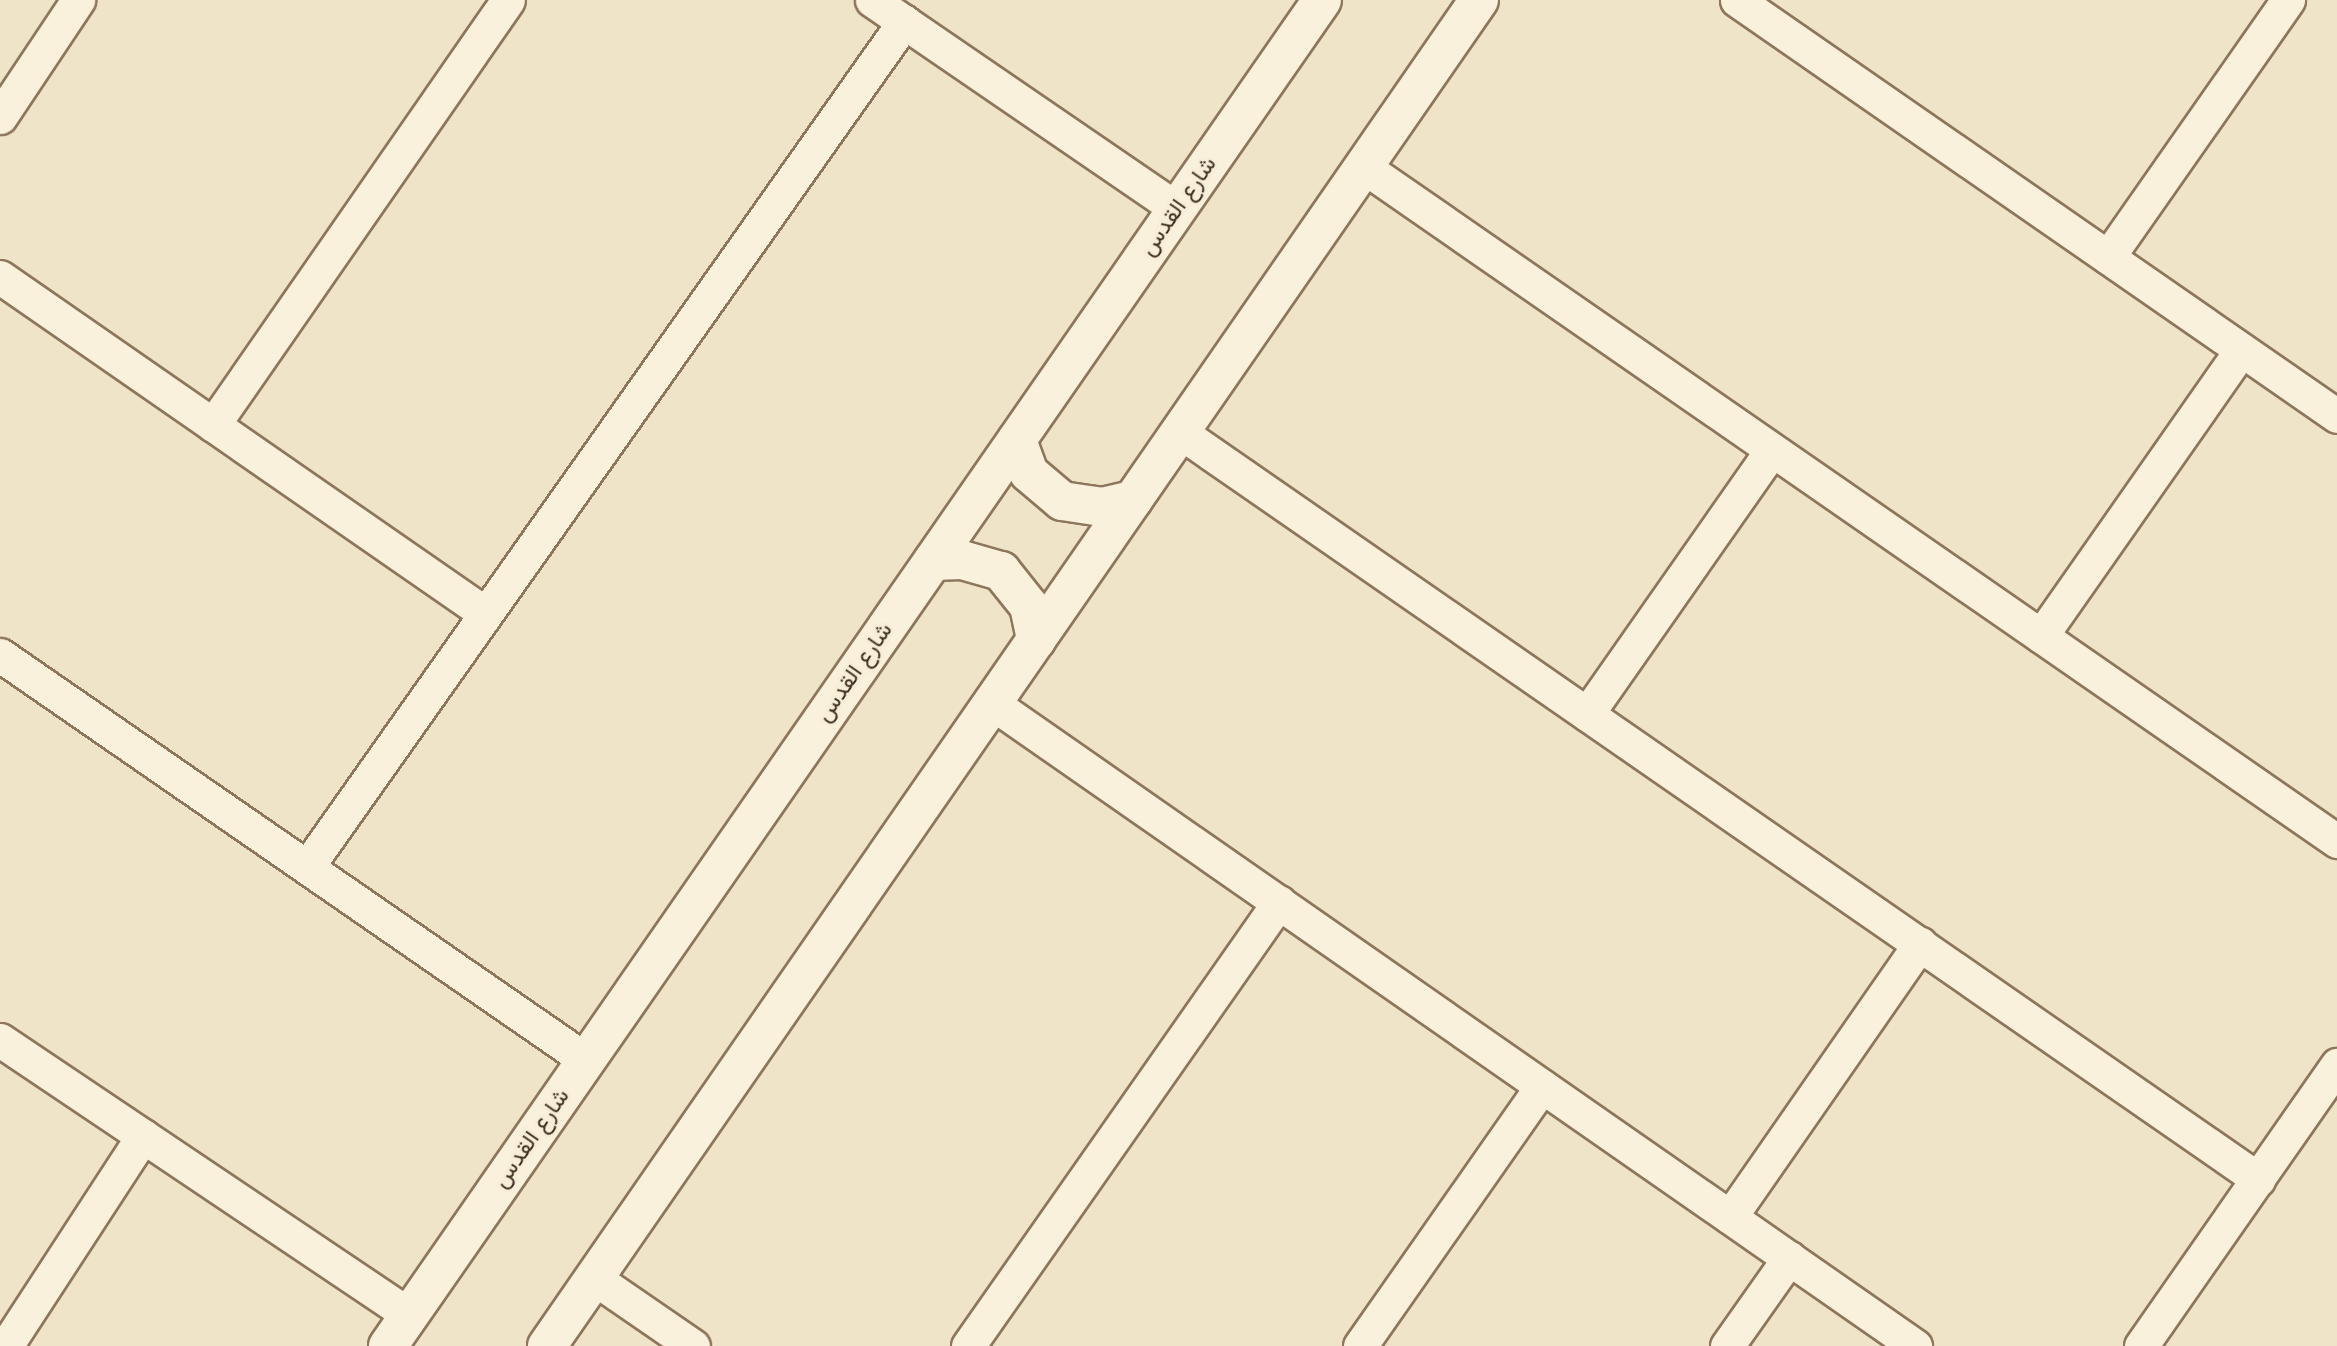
<!DOCTYPE html>
<html>
<head>
<meta charset="utf-8">
<style>
	body { margin:0 }
	#map { position:relative; width:2337px; height:1346px; overflow:hidden; background:#f0e4c8; font-family:Spectral,Vazirmatn,serif }
	div>[style] { position:absolute }
	.roads { filter:drop-shadow(2px 0 #8d765c) drop-shadow(-2px 0 #8d765c) drop-shadow(0 2px #8d765c) drop-shadow(0 -2px #8d765c) }
	.minor>* { height:33px; margin:-16.5px; padding:0 16.5px; transform-origin:16.5px; border-radius:16.5px; background:#faf1dc }
	.secondary>* { height:38px; margin:-19px; padding:0 19px; transform-origin:19px; border-radius:19px; background:#faf1dc }
	span { translate:-50% -50%; white-space:nowrap; text-align:center; line-height:1.15; -webkit-text-stroke:7px #f7eed8; paint-order:stroke }
	.street-label { font-size:23px; color:#3d2e20 }
</style>
</head>
<body>
<div id="map">
	<div class="roads">
		<div class="minor">
			<div style="left:872px;top:0;width:370px;rotate:34.4deg"></div>
			<div style="left:1737px;top:0;width:730px;rotate:34.73deg"></div>
			<div style="left:0;top:117px;width:141px;rotate:-56.3deg"></div>
			<div style="left:1364px;top:167px;width:1184px;rotate:34.71deg"></div>
			<div style="left:2108px;top:257px;width:314px;rotate:-55deg"></div>
			<div style="left:0;top:277px;width:591px;rotate:34.74deg"></div>
			<div style="left:213px;top:425px;width:517px;rotate:-55.23deg"></div>
			<div style="left:1180px;top:432px;width:1312px;rotate:34.72deg"></div>
			<div style="left:2041px;top:636px;width:349px;rotate:-55deg"></div>
			<div style="left:0;top:655px;width:712px;rotate:34.65deg"></div>
			<div style="left:992px;top:703px;width:1125px;rotate:34.86deg"></div>
			<div style="left:1587px;top:714px;width:322px;rotate:-55deg"></div>
			<div style="left:307px;top:867px;width:1035px;rotate:-54.76deg"></div>
			<div style="left:0;top:1040px;width:494px;rotate:33.9deg"></div>
			<div style="left:1730px;top:1217px;width:333px;rotate:-55.2deg"></div>
			<div style="left:594px;top:1278px;width:120px;rotate:34.5deg"></div>
			<div style="left:6px;top:1346px;width:251px;rotate:-56.9deg"></div>
			<div style="left:968px;top:1346px;width:542px;rotate:-54.99deg"></div>
			<div style="left:1360px;top:1346px;width:317px;rotate:-55deg"></div>
			<div style="left:1727px;top:1346px;width:108px;rotate:-54.8deg"></div>
			<div style="left:2141px;top:1346px;width:343px;rotate:-55.1deg"></div>
		</div>
		<div class="secondary">
			<div style="left:1017px;top:440px;width:35px;rotate:70deg"></div>
			<div style="left:1029px;top:473px;width:43px;rotate:40.3deg"></div>
			<div style="left:1062px;top:501px;width:40px;rotate:8.5deg"></div>
			<div style="left:1102px;top:507px;width:32px;rotate:-13deg"></div>
			<div style="left:933px;top:561px;width:29px;rotate:-2deg"></div>
			<div style="left:962px;top:560px;width:41px;rotate:15.8deg"></div>
			<div style="left:1001px;top:571px;width:45px;rotate:51.3deg"></div>
			<div style="left:1029px;top:606px;width:35px;rotate:78deg"></div>
			<div style="left:388px;top:1346px;width:1638px;rotate:-55.24deg"></div>
			<div style="left:547px;top:1346px;width:1637px;rotate:-55.3deg"></div>
		</div>
	</div>
	<div class="street-label">
		<span style="left:1179px;top:207px;rotate:-55deg">شارع القدس</span>
		<span style="left:855px;top:673px;rotate:-55deg">شارع القدس</span>
		<span style="left:532px;top:1139px;rotate:-55deg">شارع القدس</span>
	</div>
</div>
</body>
</html>
